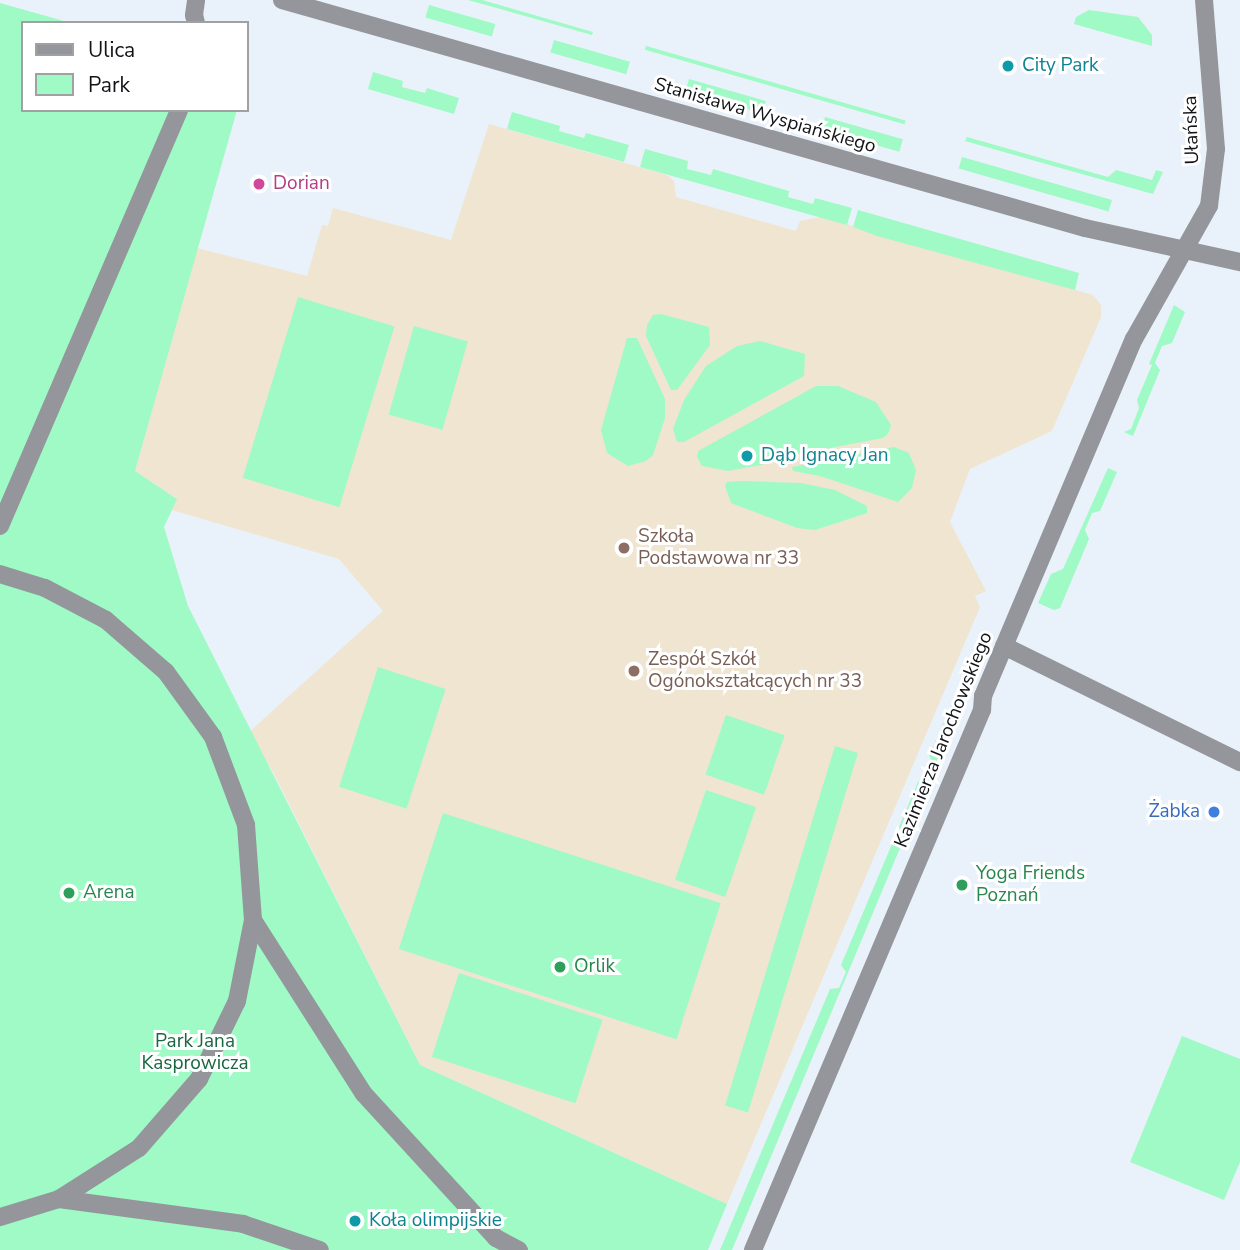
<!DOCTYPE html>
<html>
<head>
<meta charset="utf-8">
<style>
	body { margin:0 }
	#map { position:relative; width:1240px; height:1250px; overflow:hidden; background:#e9f2fa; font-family:"Nunito Sans",sans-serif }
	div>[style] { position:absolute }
	.education>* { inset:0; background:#f0e5d1 }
	.green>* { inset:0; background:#9ffac5; transform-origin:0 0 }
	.minor>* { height:18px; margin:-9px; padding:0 9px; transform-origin:9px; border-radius:9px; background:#94969b }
	.dots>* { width:19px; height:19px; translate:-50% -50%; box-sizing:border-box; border:4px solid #fff; border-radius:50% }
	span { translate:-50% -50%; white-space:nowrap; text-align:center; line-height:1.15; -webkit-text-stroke:6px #fff; paint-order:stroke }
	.culture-label { font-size:19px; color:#0d838f }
	.left { translate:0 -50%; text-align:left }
	.street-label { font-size:19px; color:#111316 }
	.hotel-label { font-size:19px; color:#b23c85 }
	.education-label { font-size:19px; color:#785e54 }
	.shop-label { font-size:19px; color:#366cbe }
	.right { translate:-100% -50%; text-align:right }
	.leisure-label { font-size:19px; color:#27864d }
	.park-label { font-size:19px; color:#196641 }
	.legend { position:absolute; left:21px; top:21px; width:228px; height:91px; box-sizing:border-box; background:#fff; border:2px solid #a0a1a2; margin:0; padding:9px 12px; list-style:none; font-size:21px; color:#111316 }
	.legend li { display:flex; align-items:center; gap:14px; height:35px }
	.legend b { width:35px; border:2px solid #a0a1a2 }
</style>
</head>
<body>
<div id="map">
	<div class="education">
		<div style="clip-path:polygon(489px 124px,667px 175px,674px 181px,676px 197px,796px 231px,800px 221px,821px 217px,1093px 295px,1101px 305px,1101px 317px,1052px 431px,970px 469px,950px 522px,986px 591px,975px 596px,980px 607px,727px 1204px,420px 1065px,273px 772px,249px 732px,383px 611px,339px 559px,172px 510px,176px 498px,135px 471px,197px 248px,307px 276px,322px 225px,328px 226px,333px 208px,451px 240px)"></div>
	</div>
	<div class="green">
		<div style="clip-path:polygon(468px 0,482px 0,593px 32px,592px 35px)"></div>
		<div style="clip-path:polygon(0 3px,71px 23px,23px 23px,23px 110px,237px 110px,135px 471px,177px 499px,164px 527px,188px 606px,420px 1065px,727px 1204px,708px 1250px,0 1250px)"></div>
		<div style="left:429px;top:5px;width:69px;height:13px;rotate:16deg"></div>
		<div style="clip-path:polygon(1089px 10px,1138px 17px,1152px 35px,1152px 46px,1074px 24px,1076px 17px)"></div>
		<div style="left:554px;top:40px;width:79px;height:13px;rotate:16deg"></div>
		<div style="left:646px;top:46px;width:270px;height:4px;rotate:16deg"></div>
		<div style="clip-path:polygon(373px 72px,403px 81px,402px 87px,425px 93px,427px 88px,459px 98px,454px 114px,368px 89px)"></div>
		<div style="left:689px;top:79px;width:80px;height:13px;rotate:16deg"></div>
		<div style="clip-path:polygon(512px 112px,560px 126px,559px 131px,584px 138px,586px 133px,629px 145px,624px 162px,507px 129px)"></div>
		<div style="left:825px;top:117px;width:81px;height:13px;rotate:16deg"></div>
		<div style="clip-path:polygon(967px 137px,1108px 177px,1116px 170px,1152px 180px,1156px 170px,1163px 172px,1153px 194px,965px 141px)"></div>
		<div style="clip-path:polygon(645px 149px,688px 161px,687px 169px,711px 175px,713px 169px,789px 191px,788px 197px,813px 204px,815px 198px,852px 208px,847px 225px,640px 167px)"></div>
		<div style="left:962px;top:157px;width:156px;height:12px;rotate:16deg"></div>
		<div style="clip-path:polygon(858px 210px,1079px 273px,1075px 290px,877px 236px,853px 227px)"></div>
		<div style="left:298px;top:297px;width:101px;height:189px;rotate:17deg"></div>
		<div style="clip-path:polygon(1174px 305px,1185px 312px,1172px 343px,1162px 346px,1155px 363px,1160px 370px,1133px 436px,1124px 432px,1131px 429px,1139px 408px,1137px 400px,1152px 365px,1149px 364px)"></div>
		<div style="clip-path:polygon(661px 314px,709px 327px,710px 345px,677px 390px,671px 390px,646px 336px,647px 325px,653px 315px)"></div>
		<div style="left:414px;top:326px;width:56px;height:92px;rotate:16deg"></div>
		<div style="clip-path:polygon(627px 338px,637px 338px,665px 399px,665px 418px,653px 455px,646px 461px,628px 466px,607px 453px,601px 430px)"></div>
		<div style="clip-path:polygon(760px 341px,805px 354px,804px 376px,684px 442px,677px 442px,673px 429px,684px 400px,706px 366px,737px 346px)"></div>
		<div style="clip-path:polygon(816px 386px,838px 386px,876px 402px,891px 425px,888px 434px,883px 438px,787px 456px,761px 465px,728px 471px,702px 466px,697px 457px,698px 451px)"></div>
		<div style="clip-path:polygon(894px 447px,909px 453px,916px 470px,912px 488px,898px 502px,820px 476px,793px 471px,792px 467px)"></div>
		<div style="clip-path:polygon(1108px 468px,1117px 472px,1100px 511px,1092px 513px,1085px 530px,1089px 539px,1060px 608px,1054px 610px,1038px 603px,1051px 574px,1063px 569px)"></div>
		<div style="clip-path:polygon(742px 481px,801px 483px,835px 490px,867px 506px,867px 513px,815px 530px,797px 528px,731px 503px,725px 486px,727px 482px)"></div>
		<div style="left:378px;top:667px;width:71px;height:126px;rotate:18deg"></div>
		<div style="clip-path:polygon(956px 695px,966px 699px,929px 787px,926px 786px,732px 1250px,720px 1250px,830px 989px,839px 988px,846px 972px,841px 965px,918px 782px,927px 780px,934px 764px,929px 756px)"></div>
		<div style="left:726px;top:715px;width:62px;height:63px;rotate:19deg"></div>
		<div style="left:835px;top:746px;width:24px;height:376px;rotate:17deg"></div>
		<div style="left:706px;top:790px;width:53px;height:95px;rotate:19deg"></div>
		<div style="left:443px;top:813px;width:292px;height:143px;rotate:18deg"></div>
		<div style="left:459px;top:973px;width:151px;height:88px;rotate:18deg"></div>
		<div style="clip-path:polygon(1182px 1036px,1240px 1059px,1240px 1162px,1224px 1200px,1130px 1162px)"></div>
	</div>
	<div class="minor">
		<div style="left:282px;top:0;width:835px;rotate:15.85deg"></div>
		<div style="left:1085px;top:228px;width:159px;rotate:12.4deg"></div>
		<div style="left:196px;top:23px;width:8px;rotate:-104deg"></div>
		<div style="left:194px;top:15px;width:15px;rotate:-82deg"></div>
		<div style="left:0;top:526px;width:453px;rotate:-66.7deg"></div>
		<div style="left:0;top:574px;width:47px;rotate:17.3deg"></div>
		<div style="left:45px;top:588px;width:69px;rotate:27.7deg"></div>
		<div style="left:106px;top:620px;width:79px;rotate:40.9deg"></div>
		<div style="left:166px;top:672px;width:80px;rotate:54.1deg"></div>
		<div style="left:213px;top:737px;width:94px;rotate:69.4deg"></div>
		<div style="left:246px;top:825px;width:95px;rotate:85.8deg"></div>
		<div style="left:253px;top:920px;width:83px;rotate:101.2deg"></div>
		<div style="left:237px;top:1001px;width:87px;rotate:116deg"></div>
		<div style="left:199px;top:1079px;width:91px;rotate:131deg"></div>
		<div style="left:139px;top:1148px;width:95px;rotate:147.5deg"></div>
		<div style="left:59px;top:1199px;width:62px;rotate:163deg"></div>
		<div style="left:1004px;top:646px;width:263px;rotate:26.2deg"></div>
		<div style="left:253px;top:920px;width:206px;rotate:57.5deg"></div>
		<div style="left:364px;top:1094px;width:195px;rotate:47.5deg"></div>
		<div style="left:496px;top:1238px;width:26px;rotate:28deg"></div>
		<div style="left:59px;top:1199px;width:186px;rotate:7.7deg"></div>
		<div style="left:243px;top:1224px;width:81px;rotate:18.7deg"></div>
		<div style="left:753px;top:1250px;width:587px;rotate:-67.02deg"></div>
		<div style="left:982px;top:710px;width:14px;rotate:-86deg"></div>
		<div style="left:983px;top:696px;width:388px;rotate:-67.1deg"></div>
		<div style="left:1134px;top:339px;width:153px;rotate:-60.6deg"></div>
		<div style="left:1209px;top:206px;width:57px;rotate:-83deg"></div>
		<div style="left:1216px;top:149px;width:149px;rotate:-94.6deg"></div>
	</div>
	<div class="dots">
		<div style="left:1008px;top:66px;background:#0f9aa8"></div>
		<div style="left:259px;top:184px;background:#d1479c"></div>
		<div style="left:747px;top:456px;background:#0f9aa8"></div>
		<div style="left:624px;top:548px;background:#8d6e63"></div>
		<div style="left:634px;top:671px;background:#8d6e63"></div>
		<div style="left:1214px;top:812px;background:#3f7fe0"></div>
		<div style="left:962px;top:885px;background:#2e9e5b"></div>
		<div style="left:69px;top:893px;background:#2e9e5b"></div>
		<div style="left:560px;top:967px;background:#2e9e5b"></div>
		<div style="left:355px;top:1221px;background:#0f9aa8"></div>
	</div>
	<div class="culture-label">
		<span class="left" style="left:1022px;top:66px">City Park</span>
		<span class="left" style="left:761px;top:456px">Dąb Ignacy Jan</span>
		<span class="left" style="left:369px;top:1221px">Koła olimpijskie</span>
	</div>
	<div class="street-label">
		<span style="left:765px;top:116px;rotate:16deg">Stanisława Wyspiańskiego</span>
		<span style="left:1192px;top:130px;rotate:-92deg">Ułańska</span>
		<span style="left:944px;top:740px;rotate:-68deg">Kazimierza Jarochowskiego</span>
	</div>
	<div class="hotel-label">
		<span class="left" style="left:273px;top:184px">Dorian</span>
	</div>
	<div class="education-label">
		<span class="left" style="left:638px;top:548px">Szkoła<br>Podstawowa nr 33</span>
		<span class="left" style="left:648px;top:671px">Zespół Szkół<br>Ogónokształcących nr 33</span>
	</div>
	<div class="shop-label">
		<span class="right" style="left:1200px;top:812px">Żabka</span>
	</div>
	<div class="leisure-label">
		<span class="left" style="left:976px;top:885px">Yoga Friends<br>Poznań</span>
		<span class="left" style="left:83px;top:893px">Arena</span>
		<span class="left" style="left:574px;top:967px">Orlik</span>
	</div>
	<div class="park-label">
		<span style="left:195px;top:1053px">Park Jana<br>Kasprowicza</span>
	</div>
	<ul class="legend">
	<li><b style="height:9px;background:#94969b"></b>Ulica</li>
	<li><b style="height:19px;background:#9ffac5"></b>Park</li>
	</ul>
</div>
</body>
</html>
